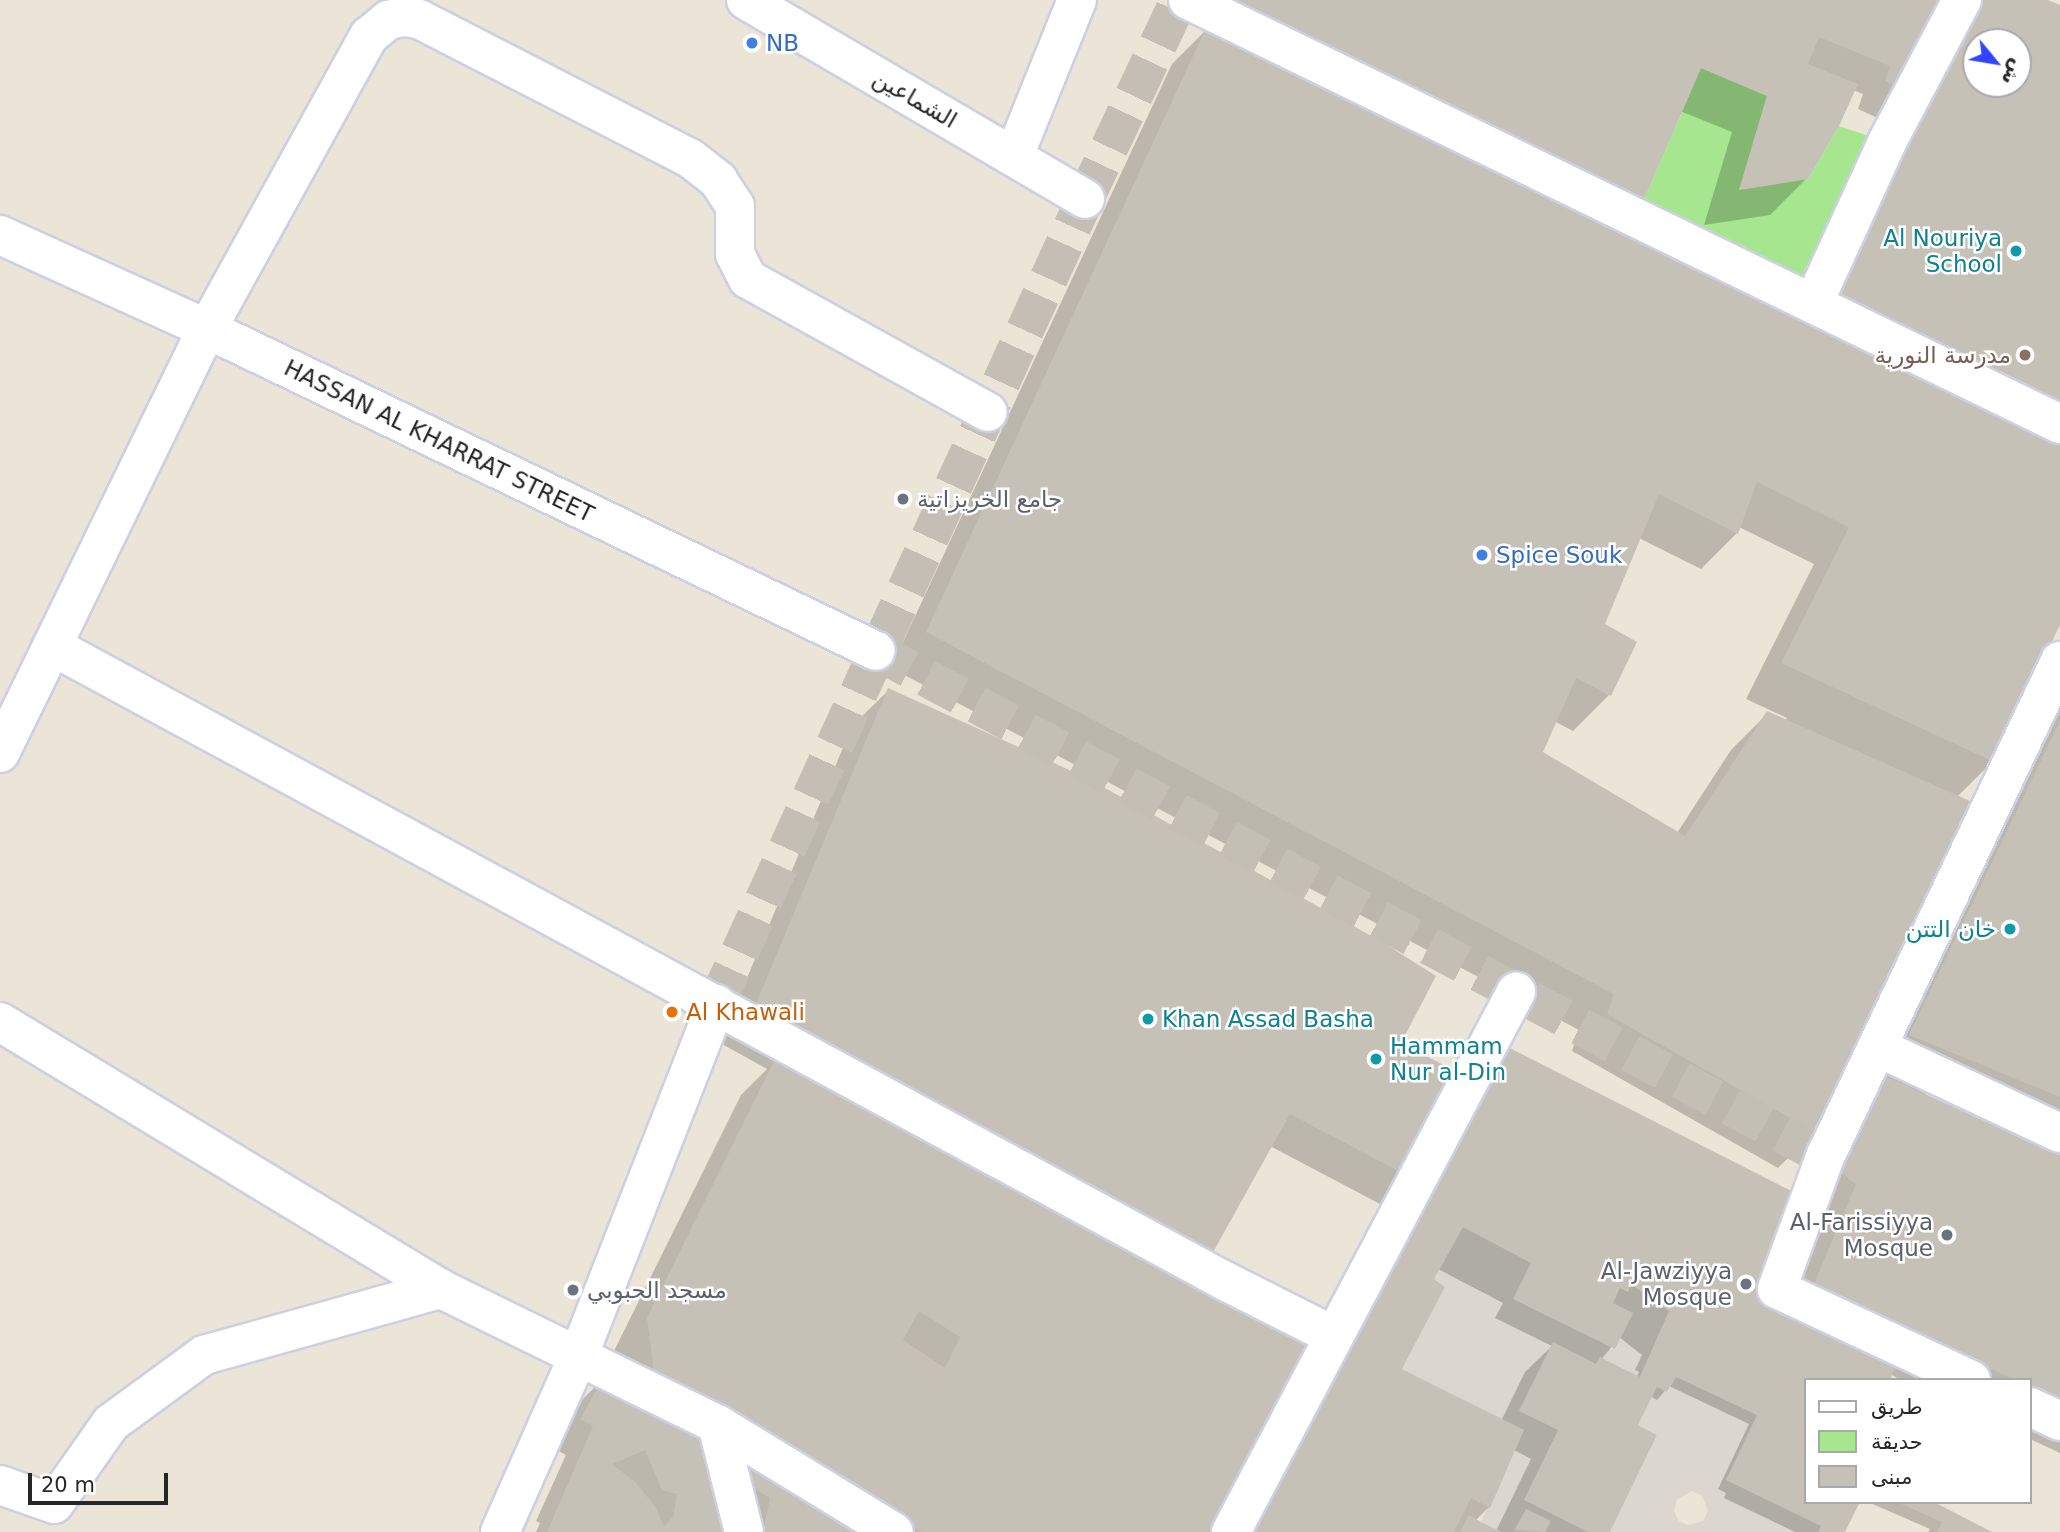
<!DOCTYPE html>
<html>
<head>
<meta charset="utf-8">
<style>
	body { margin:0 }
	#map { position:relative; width:2060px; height:1532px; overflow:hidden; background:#ebe5d7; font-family:"DejaVu Sans","Noto Sans Arabic",sans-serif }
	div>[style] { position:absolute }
	.green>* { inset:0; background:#a5e68f }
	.plaza>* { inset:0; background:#dbd7ce }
	.shadow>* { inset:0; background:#0003 }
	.building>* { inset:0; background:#c6c1b7 }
	.minor-tunnel>* { height:38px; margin-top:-19px; transform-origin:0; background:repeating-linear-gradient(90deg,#c4bfb4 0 38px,transparent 0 57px) }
	.roads { filter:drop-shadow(2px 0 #cdcfe2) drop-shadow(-2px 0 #cdcfe2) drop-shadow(0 2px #cdcfe2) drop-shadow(0 -2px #cdcfe2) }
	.minor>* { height:38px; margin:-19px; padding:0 19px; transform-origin:19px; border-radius:19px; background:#fff }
	.dots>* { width:19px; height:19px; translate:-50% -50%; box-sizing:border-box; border:4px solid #fff; border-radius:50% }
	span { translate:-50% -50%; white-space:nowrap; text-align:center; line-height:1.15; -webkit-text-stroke:5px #fff; paint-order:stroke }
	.shop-label { font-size:23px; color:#366cbe }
	.left { translate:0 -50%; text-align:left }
	.street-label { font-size:23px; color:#272727 }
	.culture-label { font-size:23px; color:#0d838f }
	.right { translate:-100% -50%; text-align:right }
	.education-label { font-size:23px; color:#785e54 }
	.worship-label { font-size:23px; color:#5b616d }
	.food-label { font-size:23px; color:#c56008 }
	.legend { position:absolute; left:1804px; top:1378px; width:228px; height:126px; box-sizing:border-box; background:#fff; border:2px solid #a9a9a9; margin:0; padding:9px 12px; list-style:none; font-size:21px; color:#272727 }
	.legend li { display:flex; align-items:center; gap:14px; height:35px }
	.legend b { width:35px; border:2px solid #a9a9a9 }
	.north { position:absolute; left:1962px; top:28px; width:70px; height:70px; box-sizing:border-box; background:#fff; border:2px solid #a9a9a9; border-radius:50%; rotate:120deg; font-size:19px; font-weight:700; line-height:28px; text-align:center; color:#272727 }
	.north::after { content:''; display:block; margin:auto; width:24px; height:32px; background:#3144ff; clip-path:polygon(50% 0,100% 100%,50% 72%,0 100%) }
	.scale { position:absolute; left:28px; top:1473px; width:140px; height:32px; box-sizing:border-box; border:4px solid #272727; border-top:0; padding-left:9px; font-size:21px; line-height:24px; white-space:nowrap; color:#272727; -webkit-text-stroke:5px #fff; paint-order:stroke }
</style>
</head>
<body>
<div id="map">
	<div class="green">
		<div style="clip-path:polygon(1701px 68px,1767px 96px,1739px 190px,1808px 179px,1839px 126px,1886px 142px,1813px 304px,1643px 202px)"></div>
	</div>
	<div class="plaza">
		<div style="clip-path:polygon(1463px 1227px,1531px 1263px,1513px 1299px,1615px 1349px,1633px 1314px,1613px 1303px,1620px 1288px,1628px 1292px,1631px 1284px,1669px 1311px,1640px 1377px,1600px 1357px,1596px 1364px,1553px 1342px,1520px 1410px,1558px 1430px,1525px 1500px,1588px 1532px,1545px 1532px,1550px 1521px,1527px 1509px,1513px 1532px,1502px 1532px,1481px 1522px,1524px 1430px,1402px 1369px,1445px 1287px,1434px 1279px)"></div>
		<div style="clip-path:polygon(evenodd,1676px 1377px,1774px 1408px,1742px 1478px,1824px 1518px,1821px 1526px,1833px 1532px,1610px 1532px,1657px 1435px,1638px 1425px,1657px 1387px,1668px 1392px,1676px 1377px,1692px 1491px,1702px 1496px,1708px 1511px,1703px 1521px,1688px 1525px,1679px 1521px,1674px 1511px,1677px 1500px,1692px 1491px)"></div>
	</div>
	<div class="shadow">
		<div style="clip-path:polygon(evenodd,1215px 0,2044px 0,2060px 7px,2060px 621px,1993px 761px,1957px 797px,1949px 851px,1814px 1132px,1778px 1168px,1572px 1051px,1579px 1030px,891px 668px,1172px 64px,1208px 28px,1215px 0,1976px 42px,2018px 42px,2018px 84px,1976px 84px,1976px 42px,1215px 0,1853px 90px,1863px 94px,1858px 109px,1902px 129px,1804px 304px,1613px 230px,1680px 111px,1732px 132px,1704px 225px,1770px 215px,1807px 178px,1853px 90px,1215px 0,1739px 527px,1814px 564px,1746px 699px,1787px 718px,1785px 721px,1767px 714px,1731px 750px,1677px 833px,1541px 752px,1554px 721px,1573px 731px,1609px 695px,1634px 643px,1603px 625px,1639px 538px,1701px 569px,1737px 533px,1739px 527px)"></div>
		<div style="clip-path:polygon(evenodd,2060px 682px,2060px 1147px,1926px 1093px,1924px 1096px,2060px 1158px,2060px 1453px,2030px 1439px,2030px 1380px,1901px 1380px,1890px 1374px,1806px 1380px,1806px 1502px,1843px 1532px,1795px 1532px,1724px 1498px,1726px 1493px,1718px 1489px,1749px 1424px,1669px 1386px,1657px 1400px,1650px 1396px,1635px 1426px,1608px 1532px,1238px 1532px,1467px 1082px,1762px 1306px,1781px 1314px,1821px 1220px,1849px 1114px,1886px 1077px,1874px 1072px,2060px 682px,1438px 1269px,1503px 1303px,1495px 1318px,1552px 1346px,1525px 1372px,1502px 1419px,1400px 1370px,1438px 1269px,2060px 682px,1619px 1337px,1642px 1355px,1635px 1370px,1639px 1372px,1636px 1378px,1601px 1360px,1619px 1337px,2060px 682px,1514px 1450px,1531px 1459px,1496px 1531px,1476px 1520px,1489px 1507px,1514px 1450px)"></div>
		<div style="clip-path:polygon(889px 690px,1399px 1043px,1408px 1176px,1380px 1204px,1270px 1146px,1206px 1262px,1215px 1532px,536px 1532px,540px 1523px,536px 1521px,566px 1455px,553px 1448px,577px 1405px,605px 1377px,612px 1355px,741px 1095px,767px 1069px,720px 1043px,852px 726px)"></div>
		<div style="clip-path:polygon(1868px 1502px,1929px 1502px,1989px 1532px,1928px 1532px,1930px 1529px)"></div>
	</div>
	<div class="building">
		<div style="clip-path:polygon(evenodd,1234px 0,2048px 0,2060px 5px,2060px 405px,1935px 339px,1822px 285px,1908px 120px,1920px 127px,1931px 101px,1885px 81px,1890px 66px,1819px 37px,1808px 64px,1858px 84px,1839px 126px,1808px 179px,1739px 190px,1767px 96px,1701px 68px,1643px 202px,1260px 18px,1234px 0,1976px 42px,2018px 42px,2018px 84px,1976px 84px,1976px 42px)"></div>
		<div style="clip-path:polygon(1207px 26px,1528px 187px,2060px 443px,2060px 625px,1994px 762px,1781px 663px,1849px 527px,1757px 482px,1738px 534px,1659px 494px,1605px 624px,1637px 642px,1611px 696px,1576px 678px,1543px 752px,1685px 836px,1767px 711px,1970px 801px,1950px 852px,1816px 1133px,1607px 1014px,1614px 994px,926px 632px)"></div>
		<div style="clip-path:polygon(888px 688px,1087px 778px,1384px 943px,1436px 976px,1401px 1043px,1463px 1075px,1410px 1177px,1290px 1114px,1207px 1263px,755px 1006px)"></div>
		<div style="clip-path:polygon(2060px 721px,2060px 1097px,1909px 1035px)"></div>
		<div style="clip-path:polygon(1502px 1044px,1801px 1196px,1764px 1305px,1897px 1362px,1890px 1380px,1806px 1380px,1806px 1502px,1860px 1502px,1845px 1532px,1818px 1532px,1821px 1526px,1726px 1480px,1757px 1415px,1676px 1377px,1667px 1392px,1657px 1387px,1638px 1425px,1657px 1435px,1610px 1532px,1588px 1532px,1524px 1500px,1558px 1430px,1519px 1411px,1553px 1342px,1596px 1364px,1600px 1357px,1640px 1377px,1669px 1311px,1631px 1284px,1628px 1292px,1620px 1288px,1613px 1303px,1633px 1313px,1615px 1349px,1513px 1299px,1531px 1263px,1463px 1227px,1434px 1279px,1445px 1287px,1402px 1369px,1524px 1430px,1490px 1508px,1471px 1498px,1454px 1532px,1247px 1532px)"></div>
		<div style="clip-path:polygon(evenodd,776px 1057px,1315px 1340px,1217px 1532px,921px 1532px,654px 1372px,647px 1318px,776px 1057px,919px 1311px,960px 1337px,945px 1368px,903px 1340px,919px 1311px)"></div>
		<div style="clip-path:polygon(1885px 1076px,2060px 1155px,2060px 1400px,2030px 1387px,2030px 1380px,2015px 1380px,1813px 1286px,1856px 1184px,1839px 1171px)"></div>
		<div style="clip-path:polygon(evenodd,605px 1375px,707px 1438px,728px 1532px,547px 1532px,593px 1426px,580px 1419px,605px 1375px,645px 1450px,662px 1490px,677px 1494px,673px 1517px,664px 1526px,655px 1506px,635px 1482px,612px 1464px,645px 1450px)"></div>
		<div style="clip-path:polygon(747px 1464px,860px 1532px,763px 1532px,770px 1498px,740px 1480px)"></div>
		<div style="clip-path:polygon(1897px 1502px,1934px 1502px,1992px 1532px,1937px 1532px,1942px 1522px)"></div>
		<div style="clip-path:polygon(1526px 1509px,1551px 1521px,1545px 1532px,1515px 1529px)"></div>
		<div style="clip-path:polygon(1469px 1515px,1481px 1522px,1502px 1532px,1460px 1532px)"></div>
	</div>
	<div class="minor-tunnel">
		<div style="left:876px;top:651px;width:1075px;rotate:28.07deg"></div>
		<div style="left:716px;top:1004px;width:886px;rotate:-65.37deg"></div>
		<div style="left:1085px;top:199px;width:220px;rotate:-64.7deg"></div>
	</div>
	<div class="roads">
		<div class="minor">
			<div style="left:746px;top:0;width:393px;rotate:30.4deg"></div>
			<div style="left:1188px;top:0;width:970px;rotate:25.93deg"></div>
			<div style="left:1014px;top:156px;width:168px;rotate:-68deg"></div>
			<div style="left:0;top:235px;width:227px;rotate:24.4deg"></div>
			<div style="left:207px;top:329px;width:742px;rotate:25.7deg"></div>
			<div style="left:1813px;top:304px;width:178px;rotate:-65.4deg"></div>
			<div style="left:1887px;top:142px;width:161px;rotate:-62.2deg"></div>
			<div style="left:52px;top:646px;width:1334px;rotate:28.43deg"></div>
			<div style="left:1225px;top:1281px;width:122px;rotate:26.8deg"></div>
			<div style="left:0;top:753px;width:472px;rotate:-64deg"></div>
			<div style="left:207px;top:329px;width:335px;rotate:-61.1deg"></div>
			<div style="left:369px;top:36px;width:25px;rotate:-40deg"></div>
			<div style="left:388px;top:20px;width:16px;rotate:-11deg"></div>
			<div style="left:404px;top:17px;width:15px;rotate:8deg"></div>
			<div style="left:419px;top:19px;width:305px;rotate:27.2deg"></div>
			<div style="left:690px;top:158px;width:36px;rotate:38deg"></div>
			<div style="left:718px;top:180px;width:31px;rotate:57deg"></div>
			<div style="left:735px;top:206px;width:48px;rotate:90deg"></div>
			<div style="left:735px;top:254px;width:28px;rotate:63deg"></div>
			<div style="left:748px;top:279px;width:274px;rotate:29deg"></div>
			<div style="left:0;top:1022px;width:516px;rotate:31.19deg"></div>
			<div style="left:441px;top:1289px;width:307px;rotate:26.1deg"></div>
			<div style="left:717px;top:1424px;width:207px;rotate:31.4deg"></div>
			<div style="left:1877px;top:1047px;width:202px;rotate:25.2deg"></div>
			<div style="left:1971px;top:1380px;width:214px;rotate:-154.9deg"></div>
			<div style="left:1777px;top:1289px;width:140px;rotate:-70deg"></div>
			<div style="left:1825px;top:1157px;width:549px;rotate:-64.65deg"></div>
			<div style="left:2030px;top:1407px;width:33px;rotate:25deg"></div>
			<div style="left:717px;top:1424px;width:111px;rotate:76deg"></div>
			<div style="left:0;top:1485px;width:57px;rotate:19.4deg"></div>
			<div style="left:54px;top:1504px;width:99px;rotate:-54.9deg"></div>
			<div style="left:111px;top:1423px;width:115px;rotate:-36.2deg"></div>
			<div style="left:204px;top:1355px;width:246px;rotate:-15.6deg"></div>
			<div style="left:500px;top:1532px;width:192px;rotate:-66deg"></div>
			<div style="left:578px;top:1357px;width:379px;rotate:-68.6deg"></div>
			<div style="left:1231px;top:1532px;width:611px;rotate:-62.18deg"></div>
		</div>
	</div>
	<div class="dots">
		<div style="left:752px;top:43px;background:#3f7fe0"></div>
		<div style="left:2016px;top:251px;background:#0f9aa8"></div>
		<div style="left:2025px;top:355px;background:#8d6e63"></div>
		<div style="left:903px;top:499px;background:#6b7280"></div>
		<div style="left:1482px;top:555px;background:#3f7fe0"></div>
		<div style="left:2010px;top:929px;background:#0f9aa8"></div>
		<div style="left:672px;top:1012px;background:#e8710a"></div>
		<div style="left:1148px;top:1019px;background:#0f9aa8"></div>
		<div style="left:1376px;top:1059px;background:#0f9aa8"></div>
		<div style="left:1947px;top:1235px;background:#6b7280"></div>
		<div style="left:1746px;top:1284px;background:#6b7280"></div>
		<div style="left:573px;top:1290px;background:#6b7280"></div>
	</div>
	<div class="shop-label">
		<span class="left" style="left:766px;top:43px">NB</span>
		<span class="left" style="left:1496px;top:555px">Spice Souk</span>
	</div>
	<div class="street-label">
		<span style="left:915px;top:99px;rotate:30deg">الشماعين</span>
		<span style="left:439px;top:441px;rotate:26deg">HASSAN AL KHARRAT STREET</span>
	</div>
	<div class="culture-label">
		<span class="right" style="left:2002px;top:251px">Al Nouriya<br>School</span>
		<span class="right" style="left:1996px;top:929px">خان التتن</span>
		<span class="left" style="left:1162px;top:1019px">Khan Assad Basha</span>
		<span class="left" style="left:1390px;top:1059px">Hammam<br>Nur al-Din</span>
	</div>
	<div class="education-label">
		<span class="right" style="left:2011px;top:355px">مدرسة النورية</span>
	</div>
	<div class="worship-label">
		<span class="left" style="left:917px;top:499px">جامع الخريزاتية</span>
		<span class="right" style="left:1933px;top:1235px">Al-Farissiyya<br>Mosque</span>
		<span class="right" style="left:1732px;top:1284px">Al-Jawziyya<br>Mosque</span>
		<span class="left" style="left:587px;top:1290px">مسجد الحبوبي</span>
	</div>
	<div class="food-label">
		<span class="left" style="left:686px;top:1012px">Al Khawali</span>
	</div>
	<ul class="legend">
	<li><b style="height:9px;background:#fff"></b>طريق</li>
	<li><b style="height:19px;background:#a5e68f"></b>حديقة</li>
	<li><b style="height:19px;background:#c6c1b7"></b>مبنى</li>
	</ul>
	<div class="north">ش</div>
	<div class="scale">20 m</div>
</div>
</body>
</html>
